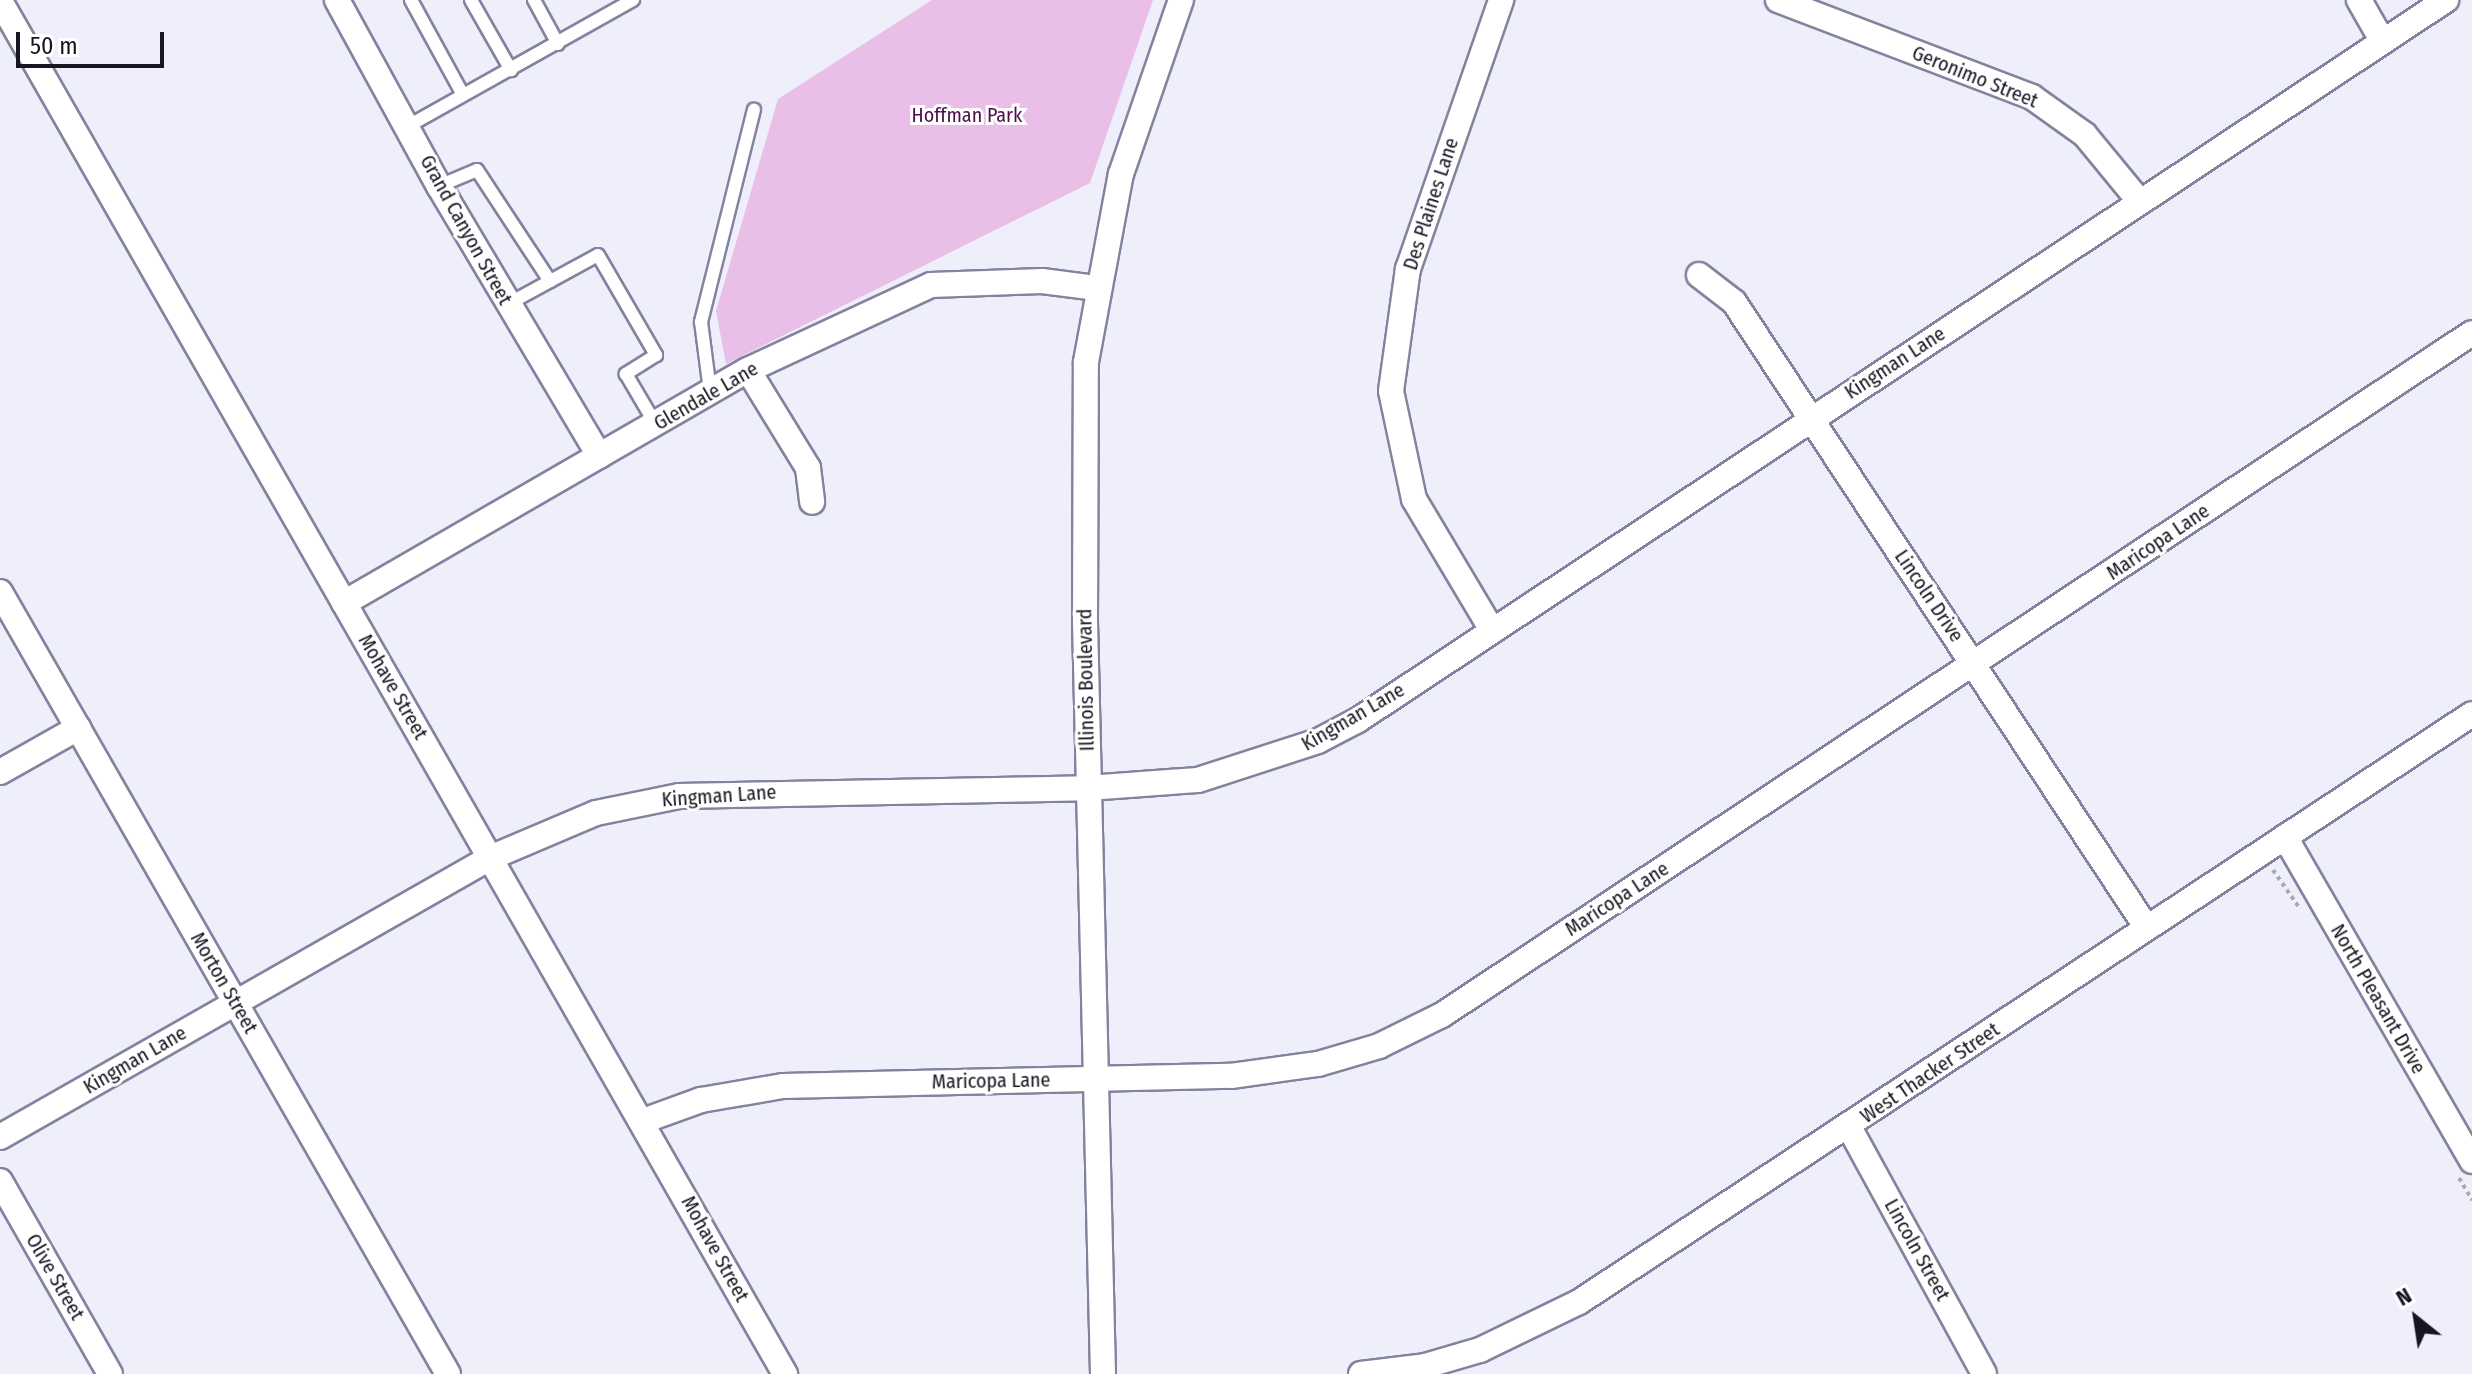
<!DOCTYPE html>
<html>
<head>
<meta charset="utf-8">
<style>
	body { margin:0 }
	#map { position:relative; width:2472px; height:1374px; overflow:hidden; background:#efeffc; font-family:"Fira Sans Condensed",sans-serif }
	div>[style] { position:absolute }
	.green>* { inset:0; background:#e9bee7 }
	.path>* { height:4px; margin-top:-2px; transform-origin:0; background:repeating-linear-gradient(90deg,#a9a9b6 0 4px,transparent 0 8px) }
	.roads { filter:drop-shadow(2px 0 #83839f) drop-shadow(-2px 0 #83839f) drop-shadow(0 2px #83839f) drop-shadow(0 -2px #83839f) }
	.lane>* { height:12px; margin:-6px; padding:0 6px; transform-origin:6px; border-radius:6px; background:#fff }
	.street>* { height:24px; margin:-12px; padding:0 12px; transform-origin:12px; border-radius:12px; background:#fff }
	span { translate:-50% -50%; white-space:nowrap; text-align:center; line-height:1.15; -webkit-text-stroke:6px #fff; paint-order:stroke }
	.street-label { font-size:20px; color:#161620 }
	.park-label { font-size:20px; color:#4b104b }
	.north { position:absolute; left:2376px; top:1278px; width:80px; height:80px; -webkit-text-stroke:6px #fff; paint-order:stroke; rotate:330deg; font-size:22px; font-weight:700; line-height:32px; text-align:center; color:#161620 }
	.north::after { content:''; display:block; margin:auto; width:28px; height:36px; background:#161620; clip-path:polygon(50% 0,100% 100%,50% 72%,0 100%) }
	.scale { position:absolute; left:16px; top:32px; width:148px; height:36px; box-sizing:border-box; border:4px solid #161620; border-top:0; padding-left:10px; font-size:24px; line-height:28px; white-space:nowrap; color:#161620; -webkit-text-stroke:6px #fff; paint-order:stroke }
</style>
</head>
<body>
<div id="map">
	<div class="green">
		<div style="clip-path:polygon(932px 0,1153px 0,1090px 183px,726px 364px,716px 311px,778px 99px)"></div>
	</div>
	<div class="path">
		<div style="left:2273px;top:870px;width:44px;rotate:55.2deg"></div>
		<div style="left:2459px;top:1178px;width:26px;rotate:59deg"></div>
	</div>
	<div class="roads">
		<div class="lane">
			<div style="left:411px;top:0;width:108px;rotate:61.3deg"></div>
			<div style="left:471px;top:0;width:81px;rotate:60.3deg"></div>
			<div style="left:534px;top:0;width:50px;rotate:61.4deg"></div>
			<div style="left:410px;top:125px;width:256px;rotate:-29.3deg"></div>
			<div style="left:439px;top:186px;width:41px;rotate:-22.8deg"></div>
			<div style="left:477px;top:170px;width:133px;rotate:56.7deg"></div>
			<div style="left:508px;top:304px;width:102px;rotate:-28.6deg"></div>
			<div style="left:598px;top:255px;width:116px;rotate:59.9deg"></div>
			<div style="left:656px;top:355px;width:36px;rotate:148deg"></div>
			<div style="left:626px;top:374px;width:59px;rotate:59.5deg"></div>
			<div style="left:710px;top:391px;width:70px;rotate:-97.4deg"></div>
			<div style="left:701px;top:322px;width:219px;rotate:-76deg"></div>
		</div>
		<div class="street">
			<div style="left:337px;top:0;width:212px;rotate:61.3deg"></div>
			<div style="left:439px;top:186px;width:314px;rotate:59.3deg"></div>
			<div style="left:1778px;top:0;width:272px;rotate:20.9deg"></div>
			<div style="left:2032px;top:97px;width:65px;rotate:35.6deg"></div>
			<div style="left:2085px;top:135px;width:87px;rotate:50.6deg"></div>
			<div style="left:2359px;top:0;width:48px;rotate:60.3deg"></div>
			<div style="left:0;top:1px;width:1582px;rotate:60.24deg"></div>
			<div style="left:1699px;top:275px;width:44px;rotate:37.6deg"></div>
			<div style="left:1734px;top:302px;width:750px;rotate:56.59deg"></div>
			<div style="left:748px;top:370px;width:115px;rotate:58.5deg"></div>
			<div style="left:808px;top:468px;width:34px;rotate:83deg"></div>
			<div style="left:0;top:592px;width:901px;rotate:60.19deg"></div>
			<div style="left:344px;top:603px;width:466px;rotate:-30deg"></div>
			<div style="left:748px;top:370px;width:202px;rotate:-24.9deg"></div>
			<div style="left:931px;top:285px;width:111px;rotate:-2.1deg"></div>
			<div style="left:1042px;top:281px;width:54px;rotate:7.4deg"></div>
			<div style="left:1492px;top:630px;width:152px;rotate:-120.8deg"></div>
			<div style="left:1414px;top:499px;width:110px;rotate:-102deg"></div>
			<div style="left:1391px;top:391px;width:123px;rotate:-82.1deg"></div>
			<div style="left:1408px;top:269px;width:285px;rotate:-70.9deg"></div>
			<div style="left:0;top:772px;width:90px;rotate:-29.4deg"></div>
			<div style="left:2285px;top:837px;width:374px;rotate:60deg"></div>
			<div style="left:643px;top:1121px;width:62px;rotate:-19.9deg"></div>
			<div style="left:701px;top:1100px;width:83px;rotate:-9.7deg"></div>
			<div style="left:783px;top:1086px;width:448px;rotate:-1.3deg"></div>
			<div style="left:1231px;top:1076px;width:88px;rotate:-7.9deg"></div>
			<div style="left:1318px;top:1064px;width:64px;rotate:-16.4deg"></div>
			<div style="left:1379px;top:1046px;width:70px;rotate:-26.2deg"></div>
			<div style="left:1442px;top:1015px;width:1235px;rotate:-33.51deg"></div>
			<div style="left:1849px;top:1127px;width:281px;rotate:61.3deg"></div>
			<div style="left:0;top:1137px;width:564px;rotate:-29.66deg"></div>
			<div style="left:490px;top:858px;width:115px;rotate:-23deg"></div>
			<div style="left:596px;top:813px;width:85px;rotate:-11.6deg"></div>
			<div style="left:679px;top:796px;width:409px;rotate:-1.1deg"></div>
			<div style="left:1088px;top:788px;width:110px;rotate:-4.2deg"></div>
			<div style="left:1198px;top:780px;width:126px;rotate:-18deg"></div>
			<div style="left:1318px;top:741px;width:45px;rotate:-27.7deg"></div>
			<div style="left:1358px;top:720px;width:1305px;rotate:-33.5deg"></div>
			<div style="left:0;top:1181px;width:222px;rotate:60.3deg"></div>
			<div style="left:1103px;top:1374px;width:754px;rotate:-91.37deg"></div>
			<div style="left:1085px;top:620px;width:258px;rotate:-89.8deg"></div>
			<div style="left:1086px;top:362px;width:191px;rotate:-79.5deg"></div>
			<div style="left:1121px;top:174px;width:184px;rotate:-71deg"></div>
			<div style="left:1361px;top:1374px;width:64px;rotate:-7.1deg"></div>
			<div style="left:1425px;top:1366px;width:57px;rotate:-16.2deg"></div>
			<div style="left:1480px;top:1350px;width:110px;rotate:-25.9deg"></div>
			<div style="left:1579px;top:1302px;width:1069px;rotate:-33.36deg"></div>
		</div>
	</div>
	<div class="street-label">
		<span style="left:1975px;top:77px;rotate:22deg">Geronimo Street</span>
		<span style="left:1431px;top:204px;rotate:-72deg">Des Plaines Lane</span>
		<span style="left:466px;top:230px;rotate:61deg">Grand Canyon Street</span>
		<span style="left:1895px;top:363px;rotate:-33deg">Kingman Lane</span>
		<span style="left:706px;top:396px;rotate:-30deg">Glendale Lane</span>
		<span style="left:2158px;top:542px;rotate:-34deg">Maricopa Lane</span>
		<span style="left:1929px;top:596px;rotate:56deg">Lincoln Drive</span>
		<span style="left:1086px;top:680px;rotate:-91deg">Illinois Boulevard</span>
		<span style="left:393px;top:687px;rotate:60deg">Mohave Street</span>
		<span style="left:1353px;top:717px;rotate:-30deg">Kingman Lane</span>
		<span style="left:719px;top:796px;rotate:-4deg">Kingman Lane</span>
		<span style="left:1617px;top:899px;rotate:-33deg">Maricopa Lane</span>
		<span style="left:224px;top:983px;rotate:60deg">Morton Street</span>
		<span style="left:2378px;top:999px;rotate:60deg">North Pleasant Drive</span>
		<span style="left:135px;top:1060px;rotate:-30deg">Kingman Lane</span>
		<span style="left:1930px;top:1073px;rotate:-34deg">West Thacker Street</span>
		<span style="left:991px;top:1081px;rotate:-1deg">Maricopa Lane</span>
		<span style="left:715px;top:1249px;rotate:61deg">Mohave Street</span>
		<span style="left:1917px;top:1250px;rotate:61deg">Lincoln Street</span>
		<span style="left:55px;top:1277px;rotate:60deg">Olive Street</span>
	</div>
	<div class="park-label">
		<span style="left:967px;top:115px">Hoffman Park</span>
	</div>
	<div class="north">N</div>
	<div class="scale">50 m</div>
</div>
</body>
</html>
